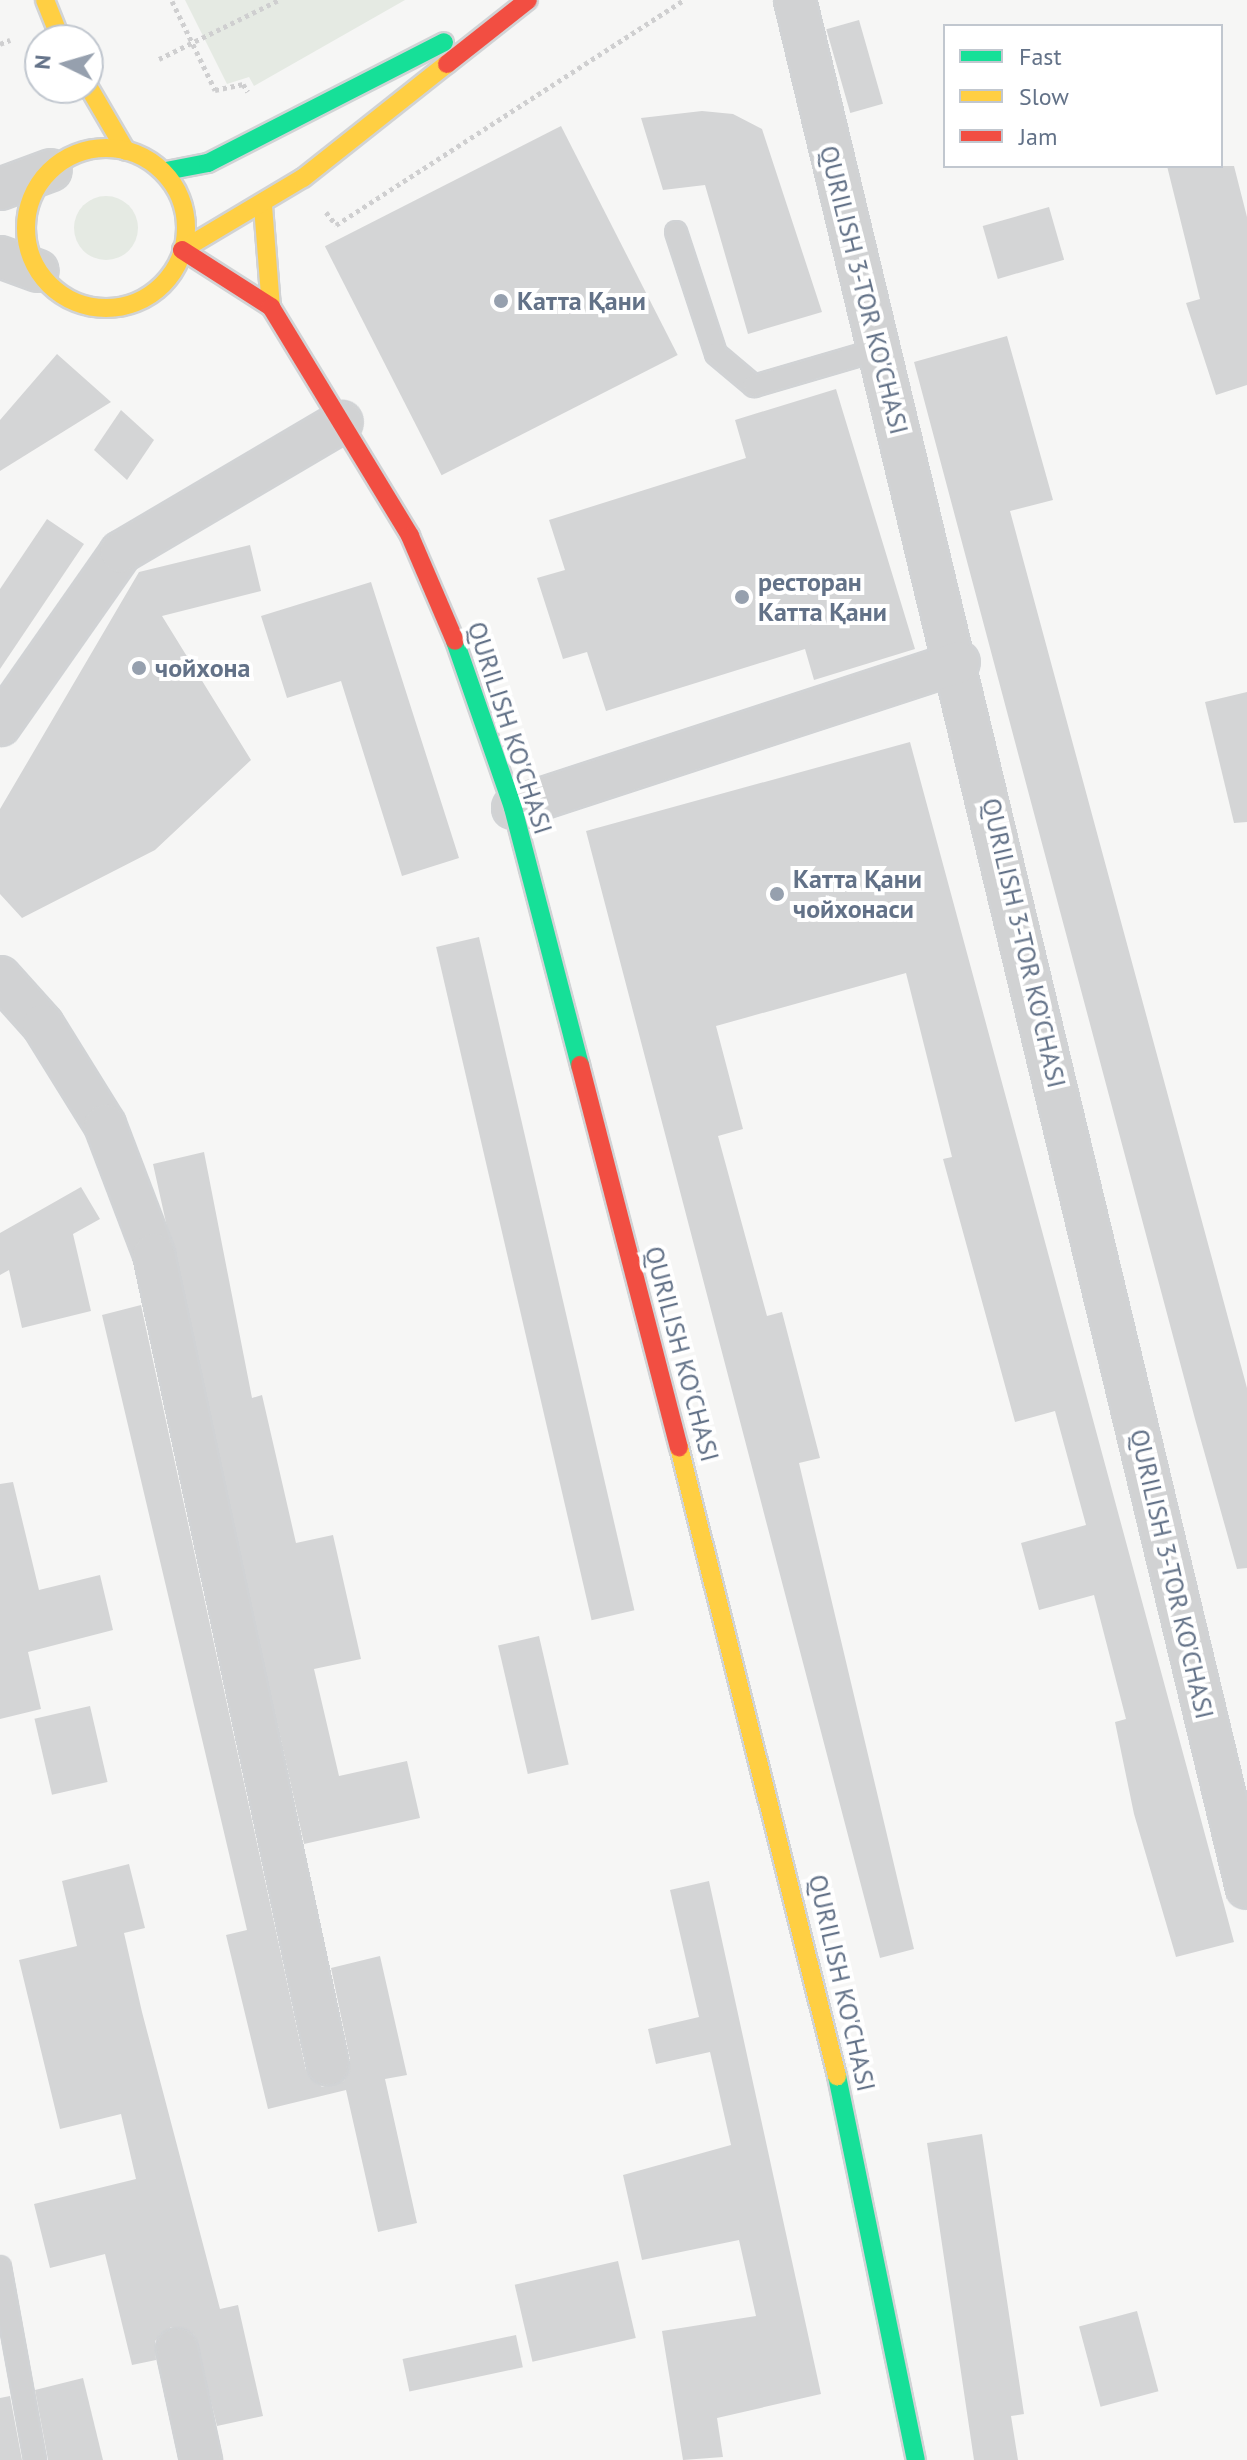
<!DOCTYPE html>
<html>
<head>
<meta charset="utf-8">
<style>
	body { margin:0 }
	#map { position:relative; width:1247px; height:2460px; overflow:hidden; background:#f6f6f5; font-family:"PT Sans",sans-serif }
	div>[style] { position:absolute }
	.green>* { inset:0; background:#e5eae3 }
	.round { border-radius:50% }
	.building>* { inset:0; background:#d4d5d6; transform-origin:0 0 }
	.path>* { height:5px; margin-top:-2.5px; transform-origin:0; background:repeating-linear-gradient(90deg,#cfcfd0 0 4px,transparent 0 8px) }
	.roads { filter:drop-shadow(2px 0 #d1d3d5) drop-shadow(-2px 0 #d1d3d5) drop-shadow(0 2px #d1d3d5) drop-shadow(0 -2px #d1d3d5) }
	.lane>* { height:20px; margin:-10px; padding:0 10px; transform-origin:10px; border-radius:10px; background:#d1d2d3 }
	.street>* { height:40px; margin:-20px; padding:0 20px; transform-origin:20px; border-radius:20px; background:#d1d2d3 }
	.fast>* { height:18px; margin:-9px; padding:0 9px; transform-origin:9px; border-radius:9px; background:#16e098 }
	.slow>* { height:18px; margin:-9px; padding:0 9px; transform-origin:9px; border-radius:9px; background:#ffcf43 }
	.slow>.ring { margin:-9px; padding:0; box-sizing:content-box; background:none; border:18px solid #ffcf43; border-radius:50% }
	.jam>* { height:18px; margin:-9px; padding:0 9px; transform-origin:9px; border-radius:9px; background:#f24e42 }
	.dots>* { width:22px; height:22px; translate:-50% -50%; box-sizing:border-box; border:4px solid #fff; border-radius:50% }
	span { translate:-50% -50%; white-space:nowrap; text-align:center; line-height:1.15; -webkit-text-stroke:8px #fff; paint-order:stroke }
	.street-label { font-size:26px; color:#637288 }
	.poi-label { font-size:26px; color:#637288; font-weight:700 }
	.left { translate:0 -50%; text-align:left }
	.legend { position:absolute; left:943px; top:24px; width:280px; height:144px; box-sizing:border-box; background:#fff; border:2px solid #c1c7cf; margin:0; padding:10px 14px; list-style:none; font-size:24px; color:#637288 }
	.legend li { display:flex; align-items:center; gap:16px; height:40px }
	.legend b { width:40px; border:2px solid #c1c7cf }
	.north { position:absolute; left:24px; top:24px; width:80px; height:80px; box-sizing:border-box; background:#fff; border:2px solid #c1c7cf; border-radius:50%; rotate:275deg; font-size:22px; font-weight:700; line-height:32px; text-align:center; color:#637288 }
	.north::after { content:''; display:block; margin:auto; width:28px; height:36px; background:#96a0ae; clip-path:polygon(50% 0,100% 100%,50% 72%,0 100%) }
</style>
</head>
<body>
<div id="map">
	<div class="green">
		<div style="clip-path:polygon(185px 0,405px 0,254px 86px,249px 77px,227px 84px)"></div>
		<div class="round" style="left:74px;top:196px;width:64px;height:64px"></div>
	</div>
	<div class="building">
		<div style="left:859px;top:20px;width:87px;height:34px;rotate:74deg"></div>
		<div style="clip-path:polygon(702px 111px,733px 114px,762px 129px,822px 312px,748px 334px,705px 185px,663px 190px,641px 118px)"></div>
		<div style="left:561px;top:126px;width:257px;height:265px;rotate:63deg"></div>
		<div style="clip-path:polygon(1167px 166px,1234px 166px,1247px 217px,1247px 385px,1216px 395px,1186px 303px,1200px 299px)"></div>
		<div style="left:1049px;top:207px;width:55px;height:69px;rotate:74deg"></div>
		<div style="clip-path:polygon(1007px 336px,1053px 500px,1010px 511px,1247px 1388px,1247px 1568px,1237px 1569px,1195px 1419px,914px 362px)"></div>
		<div style="clip-path:polygon(57px 354px,111px 402px,0 471px,0 420px)"></div>
		<div style="clip-path:polygon(836px 389px,915px 649px,814px 680px,805px 649px,606px 711px,587px 652px,563px 659px,537px 578px,565px 570px,549px 520px,746px 458px,735px 420px)"></div>
		<div style="clip-path:polygon(121px 410px,154px 440px,127px 480px,94px 450px)"></div>
		<div style="clip-path:polygon(47px 519px,84px 544px,0 669px,0 589px)"></div>
		<div style="clip-path:polygon(250px 545px,261px 591px,162px 616px,251px 760px,155px 850px,22px 918px,0 894px,0 809px,139px 572px)"></div>
		<div style="clip-path:polygon(371px 582px,459px 858px,402px 876px,341px 681px,287px 698px,261px 616px)"></div>
		<div style="clip-path:polygon(1247px 692px,1247px 822px,1234px 823px,1205px 702px)"></div>
		<div style="clip-path:polygon(910px 742px,1234px 1942px,1176px 1957px,1134px 1814px,1115px 1722px,1126px 1719px,1094px 1595px,1039px 1610px,1021px 1543px,1086px 1525px,1055px 1411px,1015px 1422px,943px 1159px,952px 1157px,906px 973px,716px 1026px,743px 1129px,718px 1136px,767px 1316px,782px 1312px,820px 1458px,799px 1463px,914px 1949px,880px 1958px,586px 831px)"></div>
		<div style="left:479px;top:937px;width:691px;height:44px;rotate:77deg"></div>
		<div style="clip-path:polygon(204px 1152px,252px 1398px,262px 1395px,296px 1543px,333px 1535px,361px 1659px,314px 1669px,339px 1776px,407px 1761px,420px 1818px,304px 1844px,153px 1164px)"></div>
		<div style="clip-path:polygon(81px 1187px,100px 1219px,73px 1234px,91px 1311px,22px 1328px,9px 1270px,0 1275px,0 1233px)"></div>
		<div style="clip-path:polygon(141px 1305px,306px 2070px,322px 2087px,344px 2081px,350px 2060px,331px 1968px,380px 1956px,407px 2075px,385px 2079px,417px 2223px,378px 2232px,346px 2090px,268px 2109px,226px 1935px,247px 1930px,102px 1315px)"></div>
		<div style="clip-path:polygon(13px 1482px,39px 1590px,100px 1575px,113px 1630px,28px 1652px,41px 1709px,0 1719px,0 1484px)"></div>
		<div style="left:539px;top:1636px;width:132px;height:42px;rotate:77deg"></div>
		<div style="left:90px;top:1706px;width:78px;height:57px;rotate:77deg"></div>
		<div style="clip-path:polygon(129px 1864px,145px 1928px,124px 1933px,142px 2012px,220px 2309px,238px 2305px,263px 2416px,217px 2426px,194px 2334px,171px 2327px,155px 2341px,156px 2360px,132px 2365px,105px 2254px,50px 2268px,34px 2204px,136px 2179px,121px 2114px,60px 2129px,19px 1960px,77px 1946px,62px 1881px)"></div>
		<div style="clip-path:polygon(709px 1881px,821px 2394px,717px 2418px,723px 2457px,683px 2460px,662px 2331px,756px 2316px,739px 2240px,642px 2260px,623px 2175px,731px 2145px,710px 2052px,656px 2064px,648px 2029px,699px 2017px,670px 1890px)"></div>
		<div style="clip-path:polygon(982px 2134px,1024px 2414px,1011px 2416px,1018px 2460px,974px 2460px,927px 2143px)"></div>
		<div style="left:618px;top:2261px;width:79px;height:106px;rotate:77deg"></div>
		<div style="left:1137px;top:2311px;width:83px;height:60px;rotate:75deg"></div>
		<div style="left:516px;top:2335px;width:33px;height:116px;rotate:78deg"></div>
		<div style="clip-path:polygon(83px 2378px,103px 2460px,48px 2460px,35px 2390px)"></div>
		<div style="clip-path:polygon(10px 2396px,22px 2460px,0 2460px,0 2398px)"></div>
	</div>
	<div class="path">
		<div style="left:172px;top:1px;width:99px;rotate:64.2deg"></div>
		<div style="left:215px;top:90px;width:29px;rotate:-12deg"></div>
		<div style="left:243px;top:84px;width:9px;rotate:58deg"></div>
		<div style="left:0;top:44px;width:11px;rotate:-22deg"></div>
		<div style="left:159px;top:59px;width:134px;rotate:-26.2deg"></div>
		<div style="left:326px;top:212px;width:16px;rotate:52deg"></div>
		<div style="left:336px;top:225px;width:414px;rotate:-32.9deg"></div>
	</div>
	<div class="roads">
		<div class="lane">
			<div style="left:676px;top:232px;width:128px;rotate:71.8deg"></div>
			<div style="left:716px;top:354px;width:50px;rotate:40.1deg"></div>
			<div style="left:754px;top:386px;width:125px;rotate:-16.3deg"></div>
			<div style="left:0;top:2267px;width:196px;rotate:79.7deg"></div>
		</div>
		<div class="street">
			<div style="left:795px;top:0;width:1941px;rotate:76.54deg"></div>
			<div style="left:0;top:189px;width:54px;rotate:-20.4deg"></div>
			<div style="left:0;top:257px;width:40px;rotate:20.2deg"></div>
			<div style="left:0;top:725px;width:211px;rotate:-55deg"></div>
			<div style="left:121px;top:552px;width:256px;rotate:-30.5deg"></div>
			<div style="left:513px;top:808px;width:469px;rotate:-18.1deg"></div>
			<div style="left:0;top:977px;width:64px;rotate:48.1deg"></div>
			<div style="left:43px;top:1025px;width:118px;rotate:58.2deg"></div>
			<div style="left:105px;top:1125px;width:138px;rotate:69.2deg"></div>
			<div style="left:154px;top:1254px;width:829px;rotate:77.89deg"></div>
			<div style="left:177px;top:2349px;width:114px;rotate:77.8deg"></div>
		</div>
		<div class="fast">
			<div style="left:166px;top:171px;width:43px;rotate:-10.8deg"></div>
			<div style="left:208px;top:163px;width:265px;rotate:-27.1deg"></div>
			<div style="left:455px;top:641px;width:177px;rotate:70.8deg"></div>
			<div style="left:513px;top:808px;width:266px;rotate:75.4deg"></div>
			<div style="left:837px;top:2076px;width:392px;rotate:78.4deg"></div>
		</div>
		<div class="slow">
			<div style="left:45px;top:0;width:43px;rotate:68.2deg"></div>
			<div style="left:88px;top:86px;width:75px;rotate:59.7deg"></div>
			<div class="ring" style="left:26px;top:148px;width:142px;height:142px"></div>
			<div style="left:263px;top:206px;width:101px;rotate:85.5deg"></div>
			<div style="left:182px;top:250px;width:141px;rotate:-30.8deg"></div>
			<div style="left:303px;top:178px;width:184px;rotate:-38.4deg"></div>
			<div style="left:679px;top:1447px;width:649px;rotate:75.9deg"></div>
		</div>
		<div class="jam">
			<div style="left:447px;top:64px;width:103px;rotate:-38.3deg"></div>
			<div style="left:182px;top:250px;width:106px;rotate:32.6deg"></div>
			<div style="left:271px;top:307px;width:268px;rotate:58.7deg"></div>
			<div style="left:410px;top:536px;width:114px;rotate:66.8deg"></div>
			<div style="left:580px;top:1065px;width:395px;rotate:75.5deg"></div>
		</div>
	</div>
	<div class="dots">
		<div style="left:501px;top:301px;background:#96a0ae"></div>
		<div style="left:742px;top:597px;background:#96a0ae"></div>
		<div style="left:139px;top:668px;background:#96a0ae"></div>
		<div style="left:777px;top:894px;background:#96a0ae"></div>
	</div>
	<div class="street-label">
		<span style="left:864px;top:290px;rotate:76deg">QURILISH 3-TOR KO'CHASI</span>
		<span style="left:510px;top:728px;rotate:72deg">QURILISH KO'CHASI</span>
		<span style="left:1024px;top:943px;rotate:77deg">QURILISH 3-TOR KO'CHASI</span>
		<span style="left:682px;top:1354px;rotate:75deg">QURILISH KO'CHASI</span>
		<span style="left:1172px;top:1574px;rotate:77deg">QURILISH 3-TOR KO'CHASI</span>
		<span style="left:842px;top:1983px;rotate:77deg">QURILISH KO'CHASI</span>
	</div>
	<div class="poi-label">
		<span class="left" style="left:517px;top:301px">Катта Қани</span>
		<span class="left" style="left:758px;top:597px">ресторан<br>Катта Қани</span>
		<span class="left" style="left:155px;top:668px">чойхона</span>
		<span class="left" style="left:793px;top:894px">Катта Қани<br>чойхонаси</span>
	</div>
	<ul class="legend">
	<li><b style="height:10px;background:#16e098"></b>Fast</li>
	<li><b style="height:10px;background:#ffcf43"></b>Slow</li>
	<li><b style="height:10px;background:#f24e42"></b>Jam</li>
	</ul>
	<div class="north">N</div>
</div>
</body>
</html>
